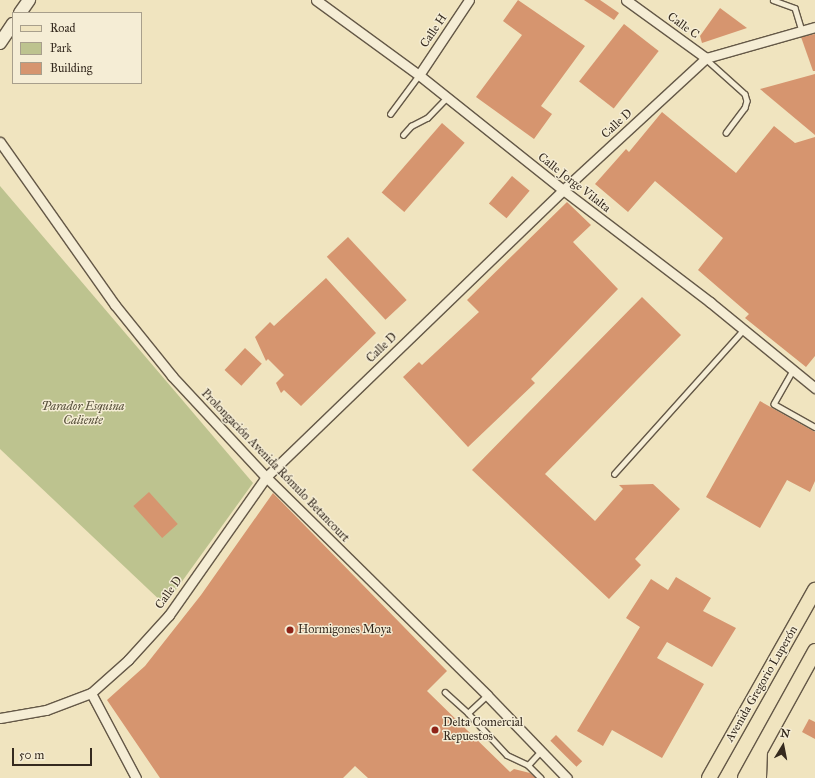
<!DOCTYPE html>
<html>
<head>
<meta charset="utf-8">
<style>
	body { margin:0 }
	#map { position:relative; width:815px; height:778px; overflow:hidden; background:#f0e4bf; font-family:"IM FELL Great Primer",serif }
	div>[style] { position:absolute }
	.green>* { inset:0; background:#bdc38f }
	.building>* { inset:0; background:#d6956f; transform-origin:0 0 }
	.roads { filter:drop-shadow(1px 0 #645847) drop-shadow(-1px 0 #645847) drop-shadow(0 1px #645847) drop-shadow(0 -1px #645847) }
	.service>* { height:4.5px; margin:-2.25px; padding:0 2.25px; transform-origin:2.25px; border-radius:2.25px; background:#f5edd5 }
	.minor>* { height:9px; margin:-4.5px; padding:0 4.5px; transform-origin:4.5px; border-radius:4.5px; background:#f5edd5 }
	.secondary>* { height:12px; margin:-6px; padding:0 6px; transform-origin:6px; border-radius:6px; background:#f5edd5 }
	.primary>* { height:14px; margin:-7px; padding:0 7px; transform-origin:7px; border-radius:7px; background:#f0e4bf }
	.dots>* { width:11px; height:11px; translate:-50% -50%; box-sizing:border-box; border:2px solid #f5edd5; border-radius:50% }
	span { translate:-50% -50%; white-space:nowrap; text-align:center; line-height:1.15; -webkit-text-stroke:3px #f5edd5; paint-order:stroke }
	.street-label { font-size:12px; color:#352a1f }
	.park-label { font-size:12px; color:#57503b; font-style:italic }
	.poi-label { font-size:12px; color:#352a1f }
	.left { translate:0 -50%; text-align:left }
	.legend { position:absolute; left:12px; top:12px; width:130px; height:72px; box-sizing:border-box; background:#f5edd5; border:1px solid #a89f8c; margin:0; padding:5px 7px; list-style:none; font-size:12px; color:#352a1f }
	.legend li { display:flex; align-items:center; gap:8px; height:20px }
	.legend b { width:20px; border:1px solid #a89f8c }
	.north { position:absolute; left:763px; top:726px; width:40px; height:40px; -webkit-text-stroke:3px #f5edd5; paint-order:stroke; rotate:10deg; font-size:11px; font-weight:700; line-height:16px; text-align:center; color:#352a1f }
	.north::after { content:''; display:block; margin:auto; width:14px; height:18px; background:#352a1f; clip-path:polygon(50% 0,100% 100%,50% 72%,0 100%) }
	.scale { position:absolute; left:12px; top:748px; width:80px; height:18px; box-sizing:border-box; border:2px solid #352a1f; border-top:0; padding-left:5px; font-size:12px; line-height:14px; white-space:nowrap; color:#352a1f; -webkit-text-stroke:3px #f5edd5; paint-order:stroke }
</style>
</head>
<body>
<div id="map">
	<div class="green">
		<div style="clip-path:polygon(0 186px,253px 483px,165px 605px,0 449px)"></div>
	</div>
	<div class="building">
		<div style="clip-path:polygon(518px 0,585px 46px,541px 106px,552px 114px,534px 139px,476px 97px,522px 35px,503px 21px)"></div>
		<div style="clip-path:polygon(584px 0,600px 0,619px 13px,614px 20px)"></div>
		<div style="clip-path:polygon(720px 8px,747px 28px,702px 43px,700px 36px)"></div>
		<div style="left:624px;top:24px;width:44px;height:73px;rotate:38deg"></div>
		<div style="clip-path:polygon(815px 34px,815px 71px,813px 71px,801px 37px)"></div>
		<div style="clip-path:polygon(815px 74px,815px 135px,760px 89px)"></div>
		<div style="clip-path:polygon(662px 112px,736px 173px,774px 126px,795px 143px,815px 137px,815px 356px,806px 367px,745px 318px,749px 314px,698px 270px,723px 238px,655px 181px,628px 212px,595px 184px,626px 149px,629px 152px)"></div>
		<div style="left:442px;top:123px;width:30px;height:92px;rotate:41deg"></div>
		<div style="left:512px;top:176px;width:23px;height:36px;rotate:40deg"></div>
		<div style="clip-path:polygon(567px 202px,591px 225px,573px 242px,618px 289px,531px 379px,535px 383px,468px 447px,403px 377px,419px 362px,422px 365px,479px 312px,467px 300px)"></div>
		<div style="left:348px;top:237px;width:86px;height:29px;rotate:47deg"></div>
		<div style="clip-path:polygon(326px 278px,376px 333px,301px 406px,284px 390px,281px 393px,276px 383px,284px 375px,268px 359px,266px 361px,255px 337px,270px 322px,274px 326px)"></div>
		<div style="clip-path:polygon(642px 297px,681px 335px,545px 474px,595px 521px,623px 489px,619px 485px,653px 484px,680px 509px,635px 559px,641px 565px,609px 599px,472px 470px)"></div>
		<div style="left:245px;top:348px;width:23px;height:30px;rotate:43deg"></div>
		<div style="clip-path:polygon(760px 401px,815px 432px,815px 481px,810px 492px,787px 480px,760px 528px,706px 497px)"></div>
		<div style="left:149px;top:492px;width:43px;height:21px;rotate:48deg"></div>
		<div style="clip-path:polygon(273px 493px,447px 671px,427px 691px,510px 772px,514px 769px,530px 773px,536px 778px,368px 778px,355px 766px,343px 778px,160px 778px,107px 700px,145px 666px,201px 595px)"></div>
		<div style="clip-path:polygon(676px 577px,711px 598px,703px 611px,736px 628px,712px 667px,667px 642px,657px 658px,704px 684px,662px 758px,612px 730px,603px 746px,577px 731px,640px 627px,626px 618px,651px 579px,668px 590px)"></div>
		<div style="clip-path:polygon(809px 719px,815px 722px,815px 739px,802px 732px)"></div>
		<div style="left:556px;top:735px;width:37px;height:8px;rotate:45deg"></div>
	</div>
	<div class="roads">
		<div class="service">
			<div style="left:773px;top:0;width:23px;rotate:20deg"></div>
			<div style="left:795px;top:8px;width:24px;rotate:73deg"></div>
			<div style="left:706px;top:59px;width:52px;rotate:41.9deg"></div>
			<div style="left:745px;top:94px;width:7px;rotate:74deg"></div>
			<div style="left:747px;top:101px;width:7px;rotate:106deg"></div>
			<div style="left:745px;top:108px;width:31px;rotate:127deg"></div>
			<div style="left:390px;top:114px;width:49px;rotate:-53.4deg"></div>
			<div style="left:403px;top:135px;width:12px;rotate:-48deg"></div>
			<div style="left:411px;top:126px;width:18px;rotate:-27deg"></div>
			<div style="left:427px;top:118px;width:29px;rotate:-46deg"></div>
			<div style="left:794px;top:369px;width:40px;rotate:119.7deg"></div>
			<div style="left:774px;top:404px;width:47px;rotate:29.3deg"></div>
			<div style="left:614px;top:474px;width:195px;rotate:-48.1deg"></div>
			<div style="left:445px;top:692px;width:31px;rotate:42deg"></div>
			<div style="left:468px;top:713px;width:57px;rotate:47.1deg"></div>
			<div style="left:507px;top:755px;width:23px;rotate:25deg"></div>
			<div style="left:528px;top:765px;width:18px;rotate:45deg"></div>
			<div style="left:468px;top:713px;width:26px;rotate:-43deg"></div>
			<div style="left:528px;top:765px;width:19px;rotate:-47deg"></div>
		</div>
		<div class="minor">
			<div style="left:316px;top:0;width:127px;rotate:36.1deg"></div>
			<div style="left:419px;top:75px;width:184px;rotate:38.6deg"></div>
			<div style="left:563px;top:190px;width:185px;rotate:37.3deg"></div>
			<div style="left:710px;top:302px;width:136px;rotate:39.3deg"></div>
			<div style="left:626px;top:0;width:99px;rotate:35.9deg"></div>
			<div style="left:419px;top:75px;width:90px;rotate:-56.3deg"></div>
			<div style="left:0;top:142px;width:199px;rotate:54.8deg"></div>
			<div style="left:115px;top:305px;width:91px;rotate:51.2deg"></div>
			<div style="left:172px;top:376px;width:138px;rotate:47.1deg"></div>
			<div style="left:266px;top:477px;width:310px;rotate:44.6deg"></div>
			<div style="left:487px;top:695px;width:115px;rotate:46.1deg"></div>
			<div style="left:91px;top:693px;width:96px;rotate:62.1deg"></div>
			<div style="left:0;top:718px;width:47px;rotate:-9.9deg"></div>
			<div style="left:46px;top:710px;width:48px;rotate:-20.7deg"></div>
			<div style="left:91px;top:693px;width:50px;rotate:-41.7deg"></div>
			<div style="left:128px;top:660px;width:61px;rotate:-47.7deg"></div>
			<div style="left:169px;top:615px;width:169px;rotate:-54.9deg"></div>
			<div style="left:266px;top:477px;width:413px;rotate:-44deg"></div>
			<div style="left:563px;top:190px;width:195px;rotate:-42.7deg"></div>
			<div style="left:706px;top:58px;width:113px;rotate:-15.9deg"></div>
		</div>
		<div class="secondary">
			<div style="left:20px;top:13px;width:16px;rotate:-55deg"></div>
			<div style="left:0;top:43px;width:23px;rotate:-56deg"></div>
		</div>
		<div class="primary">
			<div style="left:709px;top:778px;width:216px;rotate:-60.6deg"></div>
			<div style="left:745px;top:778px;width:145px;rotate:-61.1deg"></div>
			<div style="left:759px;top:778px;width:26px;rotate:-88deg"></div>
		</div>
	</div>
	<div class="dots">
		<div style="left:290px;top:630px;background:#8f2418"></div>
		<div style="left:435px;top:730px;background:#8f2418"></div>
	</div>
	<div class="street-label">
		<span style="left:683px;top:26px;rotate:36deg">Calle C</span>
		<span style="left:434px;top:31px;rotate:-56deg">Calle H</span>
		<span style="left:617px;top:124px;rotate:-43deg">Calle D</span>
		<span style="left:574px;top:183px;rotate:38deg">Calle Jorge Vilalta</span>
		<span style="left:382px;top:348px;rotate:-44deg">Calle D</span>
		<span style="left:275px;top:466px;rotate:46deg">Prolongación Avenida Rómulo Betancourt</span>
		<span style="left:169px;top:593px;rotate:-54deg">Calle D</span>
		<span style="left:762px;top:684px;rotate:-60deg">Avenida Gregorio Luperón</span>
	</div>
	<div class="park-label">
		<span style="left:83px;top:414px">Parador Esquina<br>Caliente</span>
	</div>
	<div class="poi-label">
		<span class="left" style="left:298px;top:630px">Hormigones Moya</span>
		<span class="left" style="left:443px;top:730px">Delta Comercial<br>Repuestos</span>
	</div>
	<ul class="legend">
	<li><b style="height:5px;background:#f0e4bf"></b>Road</li>
	<li><b style="height:11px;background:#bdc38f"></b>Park</li>
	<li><b style="height:11px;background:#d6956f"></b>Building</li>
	</ul>
	<div class="north">N</div>
	<div class="scale">50 m</div>
</div>
</body>
</html>
